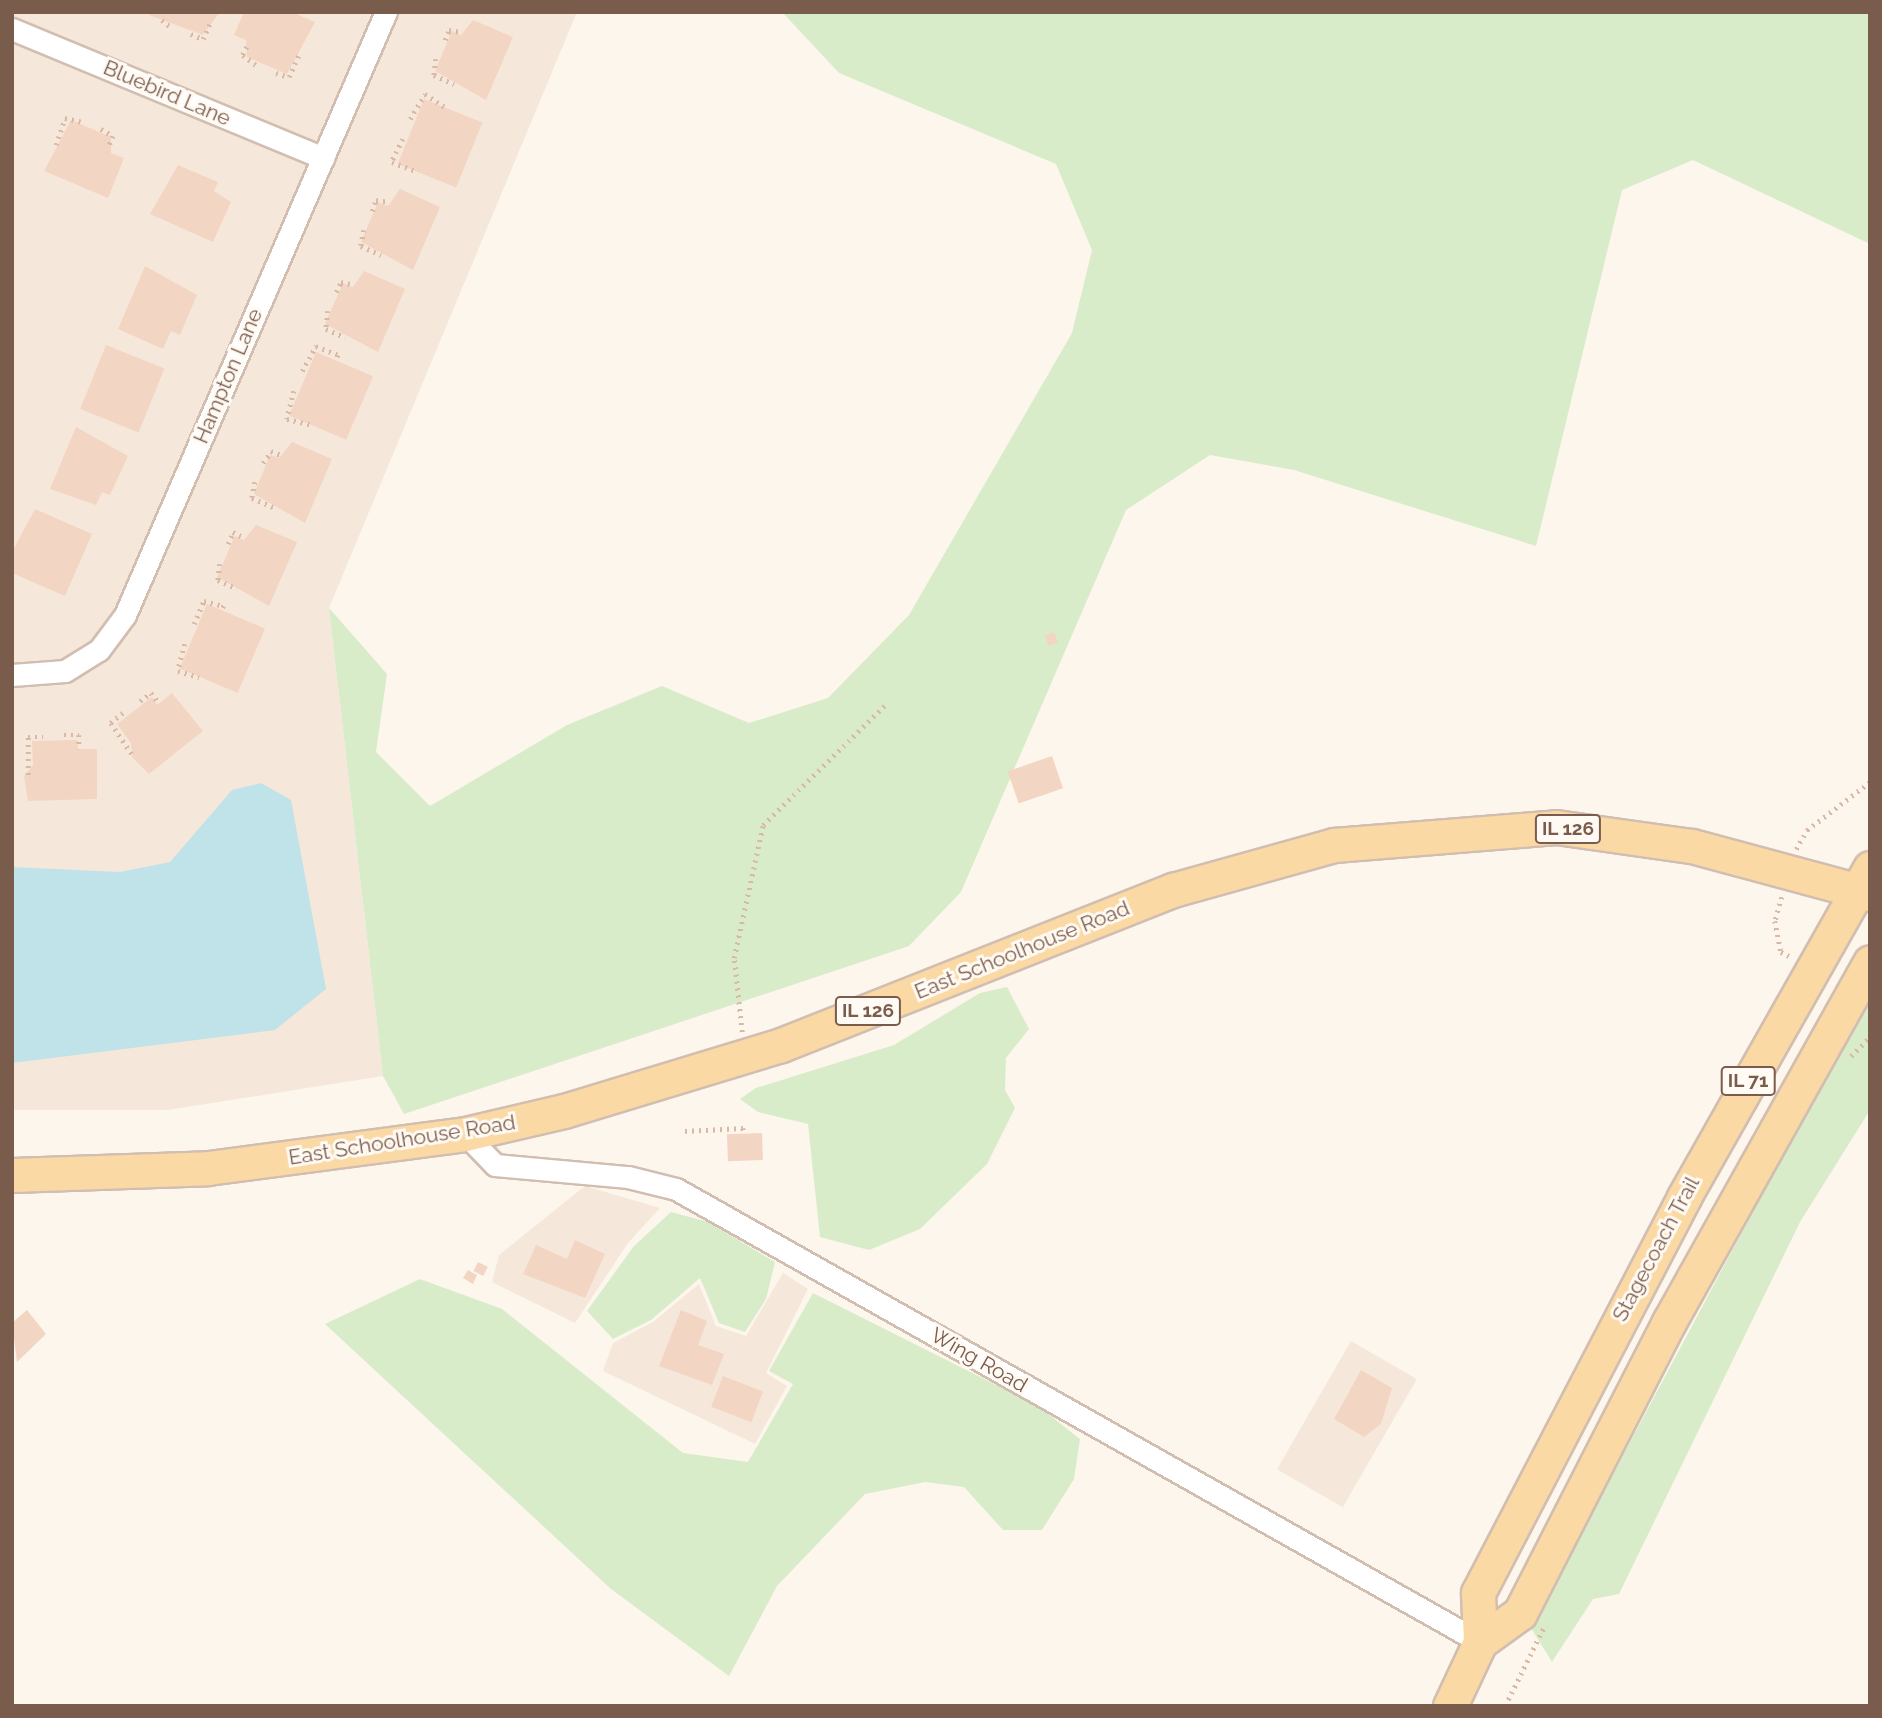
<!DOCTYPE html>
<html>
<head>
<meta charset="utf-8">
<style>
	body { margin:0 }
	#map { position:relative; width:1882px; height:1718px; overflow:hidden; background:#fdf6ec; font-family:Raleway,sans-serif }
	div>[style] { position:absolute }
	.residential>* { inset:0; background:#f5e8da; transform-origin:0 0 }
	.green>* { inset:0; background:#d8ecc9 }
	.water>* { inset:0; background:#bfe3e8 }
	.building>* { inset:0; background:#f3d5c3; transform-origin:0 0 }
	.path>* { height:4.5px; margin-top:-2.25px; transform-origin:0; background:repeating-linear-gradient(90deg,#d9b8a5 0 2px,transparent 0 7px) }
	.roads { filter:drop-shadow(2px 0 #d1beb0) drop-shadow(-2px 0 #d1beb0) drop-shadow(0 2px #d1beb0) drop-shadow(0 -2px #d1beb0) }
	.minor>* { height:21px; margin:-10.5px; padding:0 10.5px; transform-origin:10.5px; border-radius:10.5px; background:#fff }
	.primary>* { height:33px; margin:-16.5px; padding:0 16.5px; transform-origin:16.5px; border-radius:16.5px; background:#fbd9a5 }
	span { translate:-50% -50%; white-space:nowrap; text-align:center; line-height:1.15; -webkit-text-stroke:6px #fffaf3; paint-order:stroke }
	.shield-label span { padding:2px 5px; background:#fffaf3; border:2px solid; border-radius:5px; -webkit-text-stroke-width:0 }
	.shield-label { font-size:19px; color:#7a5c4d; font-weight:700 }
	.street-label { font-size:21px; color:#7a5c4d }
	.frame { position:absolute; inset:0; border:14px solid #7a5c4d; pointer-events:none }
</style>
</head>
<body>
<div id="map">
	<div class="residential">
		<div style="clip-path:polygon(12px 12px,577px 12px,329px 608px,383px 1076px,168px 1110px,12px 1110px)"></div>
		<div style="clip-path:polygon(585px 1186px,660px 1208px,628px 1243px,575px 1323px,492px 1282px,499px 1255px)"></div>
		<div style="clip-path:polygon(783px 1273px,808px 1289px,766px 1373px,787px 1386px,755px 1444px,603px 1371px,613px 1343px,653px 1322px,699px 1284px,716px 1326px,746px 1336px)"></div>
		<div style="left:1351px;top:1341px;width:76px;height:148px;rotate:30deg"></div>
	</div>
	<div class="green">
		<div style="clip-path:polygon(782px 12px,1870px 12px,1870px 244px,1693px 160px,1622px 190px,1536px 546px,1294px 470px,1210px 455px,1126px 510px,961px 892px,909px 946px,404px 1114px,383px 1076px,329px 608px,387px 674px,376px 752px,430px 806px,567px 725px,662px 686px,749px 723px,828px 698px,909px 615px,1072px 333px,1092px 250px,1056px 164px,839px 73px)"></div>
		<div style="clip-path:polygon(1007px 987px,1029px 1029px,1006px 1058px,1005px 1090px,1015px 1108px,987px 1164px,920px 1229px,869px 1250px,820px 1237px,808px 1124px,758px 1112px,740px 1099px,756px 1088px,894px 1045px,980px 993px)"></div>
		<div style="clip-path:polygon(1870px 992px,1870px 1110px,1800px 1222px,1619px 1594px,1593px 1599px,1552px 1662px,1531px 1628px)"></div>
		<div style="clip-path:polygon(671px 1212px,708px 1222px,775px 1262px,766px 1299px,745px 1332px,719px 1323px,700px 1278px,651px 1320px,613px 1339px,587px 1311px,634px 1246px)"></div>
		<div style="clip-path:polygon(420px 1279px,502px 1309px,683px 1453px,748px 1462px,793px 1384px,769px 1371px,813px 1293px,1038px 1406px,1080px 1439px,1074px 1479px,1042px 1530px,1003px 1530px,964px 1487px,925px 1482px,865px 1494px,777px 1586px,729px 1676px,611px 1589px,325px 1324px)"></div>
	</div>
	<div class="water">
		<div style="clip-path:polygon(261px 783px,291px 800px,326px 989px,275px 1030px,12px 1063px,12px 867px,120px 872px,170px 862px,232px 790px)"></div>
	</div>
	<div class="building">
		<div style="clip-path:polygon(220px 12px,203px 35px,149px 15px,150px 12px)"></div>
		<div style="clip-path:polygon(244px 12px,292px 12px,315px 22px,287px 74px,247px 57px,246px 40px,234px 35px)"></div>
		<div style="clip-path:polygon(473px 20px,513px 37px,486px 100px,435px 71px,452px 31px,461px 35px)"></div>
		<div style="left:424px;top:99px;width:63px;height:70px;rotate:22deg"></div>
		<div style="clip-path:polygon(71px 120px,111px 137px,111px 153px,124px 158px,108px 198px,44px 171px)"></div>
		<div style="clip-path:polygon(178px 165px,218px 182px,214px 191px,231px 202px,213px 242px,150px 214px)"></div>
		<div style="clip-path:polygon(400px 189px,440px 207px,413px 270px,361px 242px,378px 202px,388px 206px)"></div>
		<div style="clip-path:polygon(145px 266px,197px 295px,180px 335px,171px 331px,163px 349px,118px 329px)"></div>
		<div style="clip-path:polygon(364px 271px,405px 289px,378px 352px,325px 324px,343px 283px,353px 287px)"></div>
		<div style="left:106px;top:345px;width:63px;height:69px;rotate:22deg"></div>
		<div style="left:316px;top:352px;width:62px;height:69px;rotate:23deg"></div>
		<div style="clip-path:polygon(76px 427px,128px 456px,110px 495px,102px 492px,96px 505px,50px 489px)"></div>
		<div style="clip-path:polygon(292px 442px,332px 459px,305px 523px,254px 494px,270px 455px,279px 458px)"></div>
		<div style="clip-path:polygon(35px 509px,92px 534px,65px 596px,12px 573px,12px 552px)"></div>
		<div style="clip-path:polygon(256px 525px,297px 542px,269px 606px,217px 577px,235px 536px,244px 540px)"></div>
		<div style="left:207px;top:604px;width:63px;height:70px;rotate:23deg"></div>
		<div style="left:1054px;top:632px;width:11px;height:10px;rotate:68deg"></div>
		<div style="clip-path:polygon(172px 693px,203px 731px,149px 774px,132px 757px,131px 743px,117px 724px,152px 697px,157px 705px)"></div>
		<div style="clip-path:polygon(77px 740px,78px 749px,97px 749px,97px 799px,28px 801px,24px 776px,33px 765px,32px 741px)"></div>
		<div style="left:1052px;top:756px;width:34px;height:47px;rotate:71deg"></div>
		<div style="left:762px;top:1133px;width:27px;height:35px;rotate:88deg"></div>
		<div style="clip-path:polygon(575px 1240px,605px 1254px,585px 1298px,523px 1274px,536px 1245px,567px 1259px)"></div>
		<div style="left:478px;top:1262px;width:11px;height:10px;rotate:27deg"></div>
		<div style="clip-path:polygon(468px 1270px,477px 1275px,473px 1284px,463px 1278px)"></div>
		<div style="clip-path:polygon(27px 1310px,46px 1334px,17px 1362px,12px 1323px)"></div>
		<div style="clip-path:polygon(681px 1310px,707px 1321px,698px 1345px,724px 1354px,712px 1385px,659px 1366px)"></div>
		<div style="clip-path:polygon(1361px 1370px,1392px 1388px,1381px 1424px,1364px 1437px,1334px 1419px)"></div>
		<div style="left:723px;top:1376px;width:43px;height:33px;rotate:21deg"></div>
	</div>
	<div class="path">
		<div style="left:162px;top:20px;width:13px;rotate:39deg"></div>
		<div style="left:191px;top:34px;width:13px;rotate:23deg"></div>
		<div style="left:203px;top:39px;width:20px;rotate:-66deg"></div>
		<div style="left:445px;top:40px;width:11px;rotate:-68deg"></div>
		<div style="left:449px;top:30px;width:13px;rotate:9deg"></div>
		<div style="left:247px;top:47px;width:9px;rotate:117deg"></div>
		<div style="left:243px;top:55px;width:16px;rotate:38deg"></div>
		<div style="left:436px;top:59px;width:16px;rotate:97deg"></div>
		<div style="left:434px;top:75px;width:22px;rotate:24deg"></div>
		<div style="left:276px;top:73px;width:14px;rotate:17deg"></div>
		<div style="left:289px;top:77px;width:24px;rotate:-66deg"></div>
		<div style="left:410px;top:119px;width:29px;rotate:-59deg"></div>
		<div style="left:425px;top:94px;width:24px;rotate:33deg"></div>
		<div style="left:101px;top:129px;width:14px;rotate:30deg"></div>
		<div style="left:113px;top:136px;width:12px;rotate:110deg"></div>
		<div style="left:403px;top:139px;width:25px;rotate:116deg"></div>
		<div style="left:392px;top:162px;width:28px;rotate:21deg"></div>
		<div style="left:56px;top:145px;width:28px;rotate:-72deg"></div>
		<div style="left:65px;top:118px;width:18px;rotate:13deg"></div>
		<div style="left:372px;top:211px;width:12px;rotate:-70deg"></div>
		<div style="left:376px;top:200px;width:13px;rotate:9deg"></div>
		<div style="left:364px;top:230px;width:16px;rotate:101deg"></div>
		<div style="left:361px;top:246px;width:22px;rotate:24deg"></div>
		<div style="left:336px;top:292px;width:11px;rotate:-63deg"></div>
		<div style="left:341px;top:282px;width:13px;rotate:13deg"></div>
		<div style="left:328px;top:311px;width:18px;rotate:96deg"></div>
		<div style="left:326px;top:329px;width:21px;rotate:23deg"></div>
		<div style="left:302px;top:371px;width:29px;rotate:-61deg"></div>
		<div style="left:316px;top:346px;width:24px;rotate:22deg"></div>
		<div style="left:338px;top:355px;width:6px;rotate:108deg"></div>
		<div style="left:294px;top:391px;width:29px;rotate:104deg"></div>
		<div style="left:287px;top:419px;width:23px;rotate:13deg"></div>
		<div style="left:263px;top:463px;width:14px;rotate:-56deg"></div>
		<div style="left:271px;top:451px;width:11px;rotate:22deg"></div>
		<div style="left:255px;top:482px;width:16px;rotate:101deg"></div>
		<div style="left:252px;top:498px;width:23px;rotate:23deg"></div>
		<div style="left:228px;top:544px;width:13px;rotate:-67deg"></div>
		<div style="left:233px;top:532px;width:13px;rotate:27deg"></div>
		<div style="left:220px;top:564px;width:16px;rotate:97deg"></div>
		<div style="left:218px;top:580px;width:21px;rotate:25deg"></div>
		<div style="left:194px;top:624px;width:25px;rotate:-67deg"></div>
		<div style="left:204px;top:601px;width:21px;rotate:14deg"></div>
		<div style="left:224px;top:606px;width:5px;rotate:127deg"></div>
		<div style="left:185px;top:644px;width:28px;rotate:105deg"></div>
		<div style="left:178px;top:671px;width:22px;rotate:16deg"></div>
		<div style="left:140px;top:701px;width:14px;rotate:-36deg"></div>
		<div style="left:151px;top:693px;width:13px;rotate:51deg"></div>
		<div style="left:123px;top:713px;width:16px;rotate:140deg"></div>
		<div style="left:111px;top:723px;width:40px;rotate:56deg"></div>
		<div style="left:64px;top:735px;width:15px"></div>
		<div style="left:79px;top:735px;width:14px;rotate:90deg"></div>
		<div style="left:28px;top:775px;width:38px;rotate:-90deg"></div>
		<div style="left:28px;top:737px;width:15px"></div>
		<div style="left:1796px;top:849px;width:22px;rotate:-60deg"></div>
		<div style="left:1807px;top:830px;width:79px;rotate:-37.3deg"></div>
		<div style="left:1782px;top:897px;width:25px;rotate:106deg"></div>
		<div style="left:1775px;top:921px;width:32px;rotate:79deg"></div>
		<div style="left:1781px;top:952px;width:9px;rotate:27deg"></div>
		<div style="left:742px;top:1032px;width:74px;rotate:-96.2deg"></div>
		<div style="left:734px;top:958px;width:136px;rotate:-77.7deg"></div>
		<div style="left:763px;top:825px;width:173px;rotate:-44.5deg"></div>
		<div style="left:1851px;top:1056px;width:27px;rotate:-45deg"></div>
		<div style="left:685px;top:1131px;width:58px;rotate:-3deg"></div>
		<div style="left:743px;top:1128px;width:6px;rotate:81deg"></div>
		<div style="left:1505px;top:1706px;width:88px;rotate:-63.7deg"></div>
	</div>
	<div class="roads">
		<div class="minor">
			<div style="left:12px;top:29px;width:337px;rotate:22.5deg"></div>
			<div style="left:12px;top:675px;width:53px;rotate:-4.3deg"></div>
			<div style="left:65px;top:671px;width:40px;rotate:-32deg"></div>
			<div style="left:99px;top:650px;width:44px;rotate:-53.4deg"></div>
			<div style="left:125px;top:615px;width:657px;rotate:-66.6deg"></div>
			<div style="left:465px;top:1134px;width:43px;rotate:45.9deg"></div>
			<div style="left:495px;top:1165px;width:134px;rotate:5.2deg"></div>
			<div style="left:628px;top:1177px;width:49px;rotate:14deg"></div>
			<div style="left:676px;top:1189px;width:923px;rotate:29.4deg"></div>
		</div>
		<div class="primary">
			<div style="left:12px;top:1175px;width:196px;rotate:-2deg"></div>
			<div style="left:208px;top:1168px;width:259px;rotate:-7.5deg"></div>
			<div style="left:465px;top:1134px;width:102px;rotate:-13.1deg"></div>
			<div style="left:564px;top:1111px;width:227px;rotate:-16.9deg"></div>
			<div style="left:781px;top:1045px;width:422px;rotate:-21.6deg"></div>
			<div style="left:1173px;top:890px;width:167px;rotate:-15.6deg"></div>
			<div style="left:1334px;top:845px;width:223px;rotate:-4.6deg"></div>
			<div style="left:1556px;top:827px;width:137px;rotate:8deg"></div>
			<div style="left:1692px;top:846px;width:184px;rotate:15.1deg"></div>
			<div style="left:1480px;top:1642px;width:49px;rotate:-35.9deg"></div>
			<div style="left:1520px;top:1613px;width:327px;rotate:-62.9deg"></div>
			<div style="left:1669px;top:1322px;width:412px;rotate:-60.8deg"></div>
			<div style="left:1450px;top:1706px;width:71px;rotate:-64.9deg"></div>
			<div style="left:1480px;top:1642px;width:49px;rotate:-92.3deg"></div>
			<div style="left:1478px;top:1593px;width:446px;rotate:-62.5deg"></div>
			<div style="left:1684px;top:1197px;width:378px;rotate:-60.5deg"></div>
		</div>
	</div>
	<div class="shield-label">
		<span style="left:1568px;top:829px">IL 126</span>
		<span style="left:868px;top:1011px">IL 126</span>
		<span style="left:1748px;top:1081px">IL 71</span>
	</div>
	<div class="street-label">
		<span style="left:167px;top:93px;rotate:23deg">Bluebird Lane</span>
		<span style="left:228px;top:376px;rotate:-67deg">Hampton Lane</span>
		<span style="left:1022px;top:950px;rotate:-22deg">East Schoolhouse Road</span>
		<span style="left:402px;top:1140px;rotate:-9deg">East Schoolhouse Road</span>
		<span style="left:1656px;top:1249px;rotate:-62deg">Stagecoach Trail</span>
		<span style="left:979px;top:1360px;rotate:30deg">Wing Road</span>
	</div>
	<div class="frame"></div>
</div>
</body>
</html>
